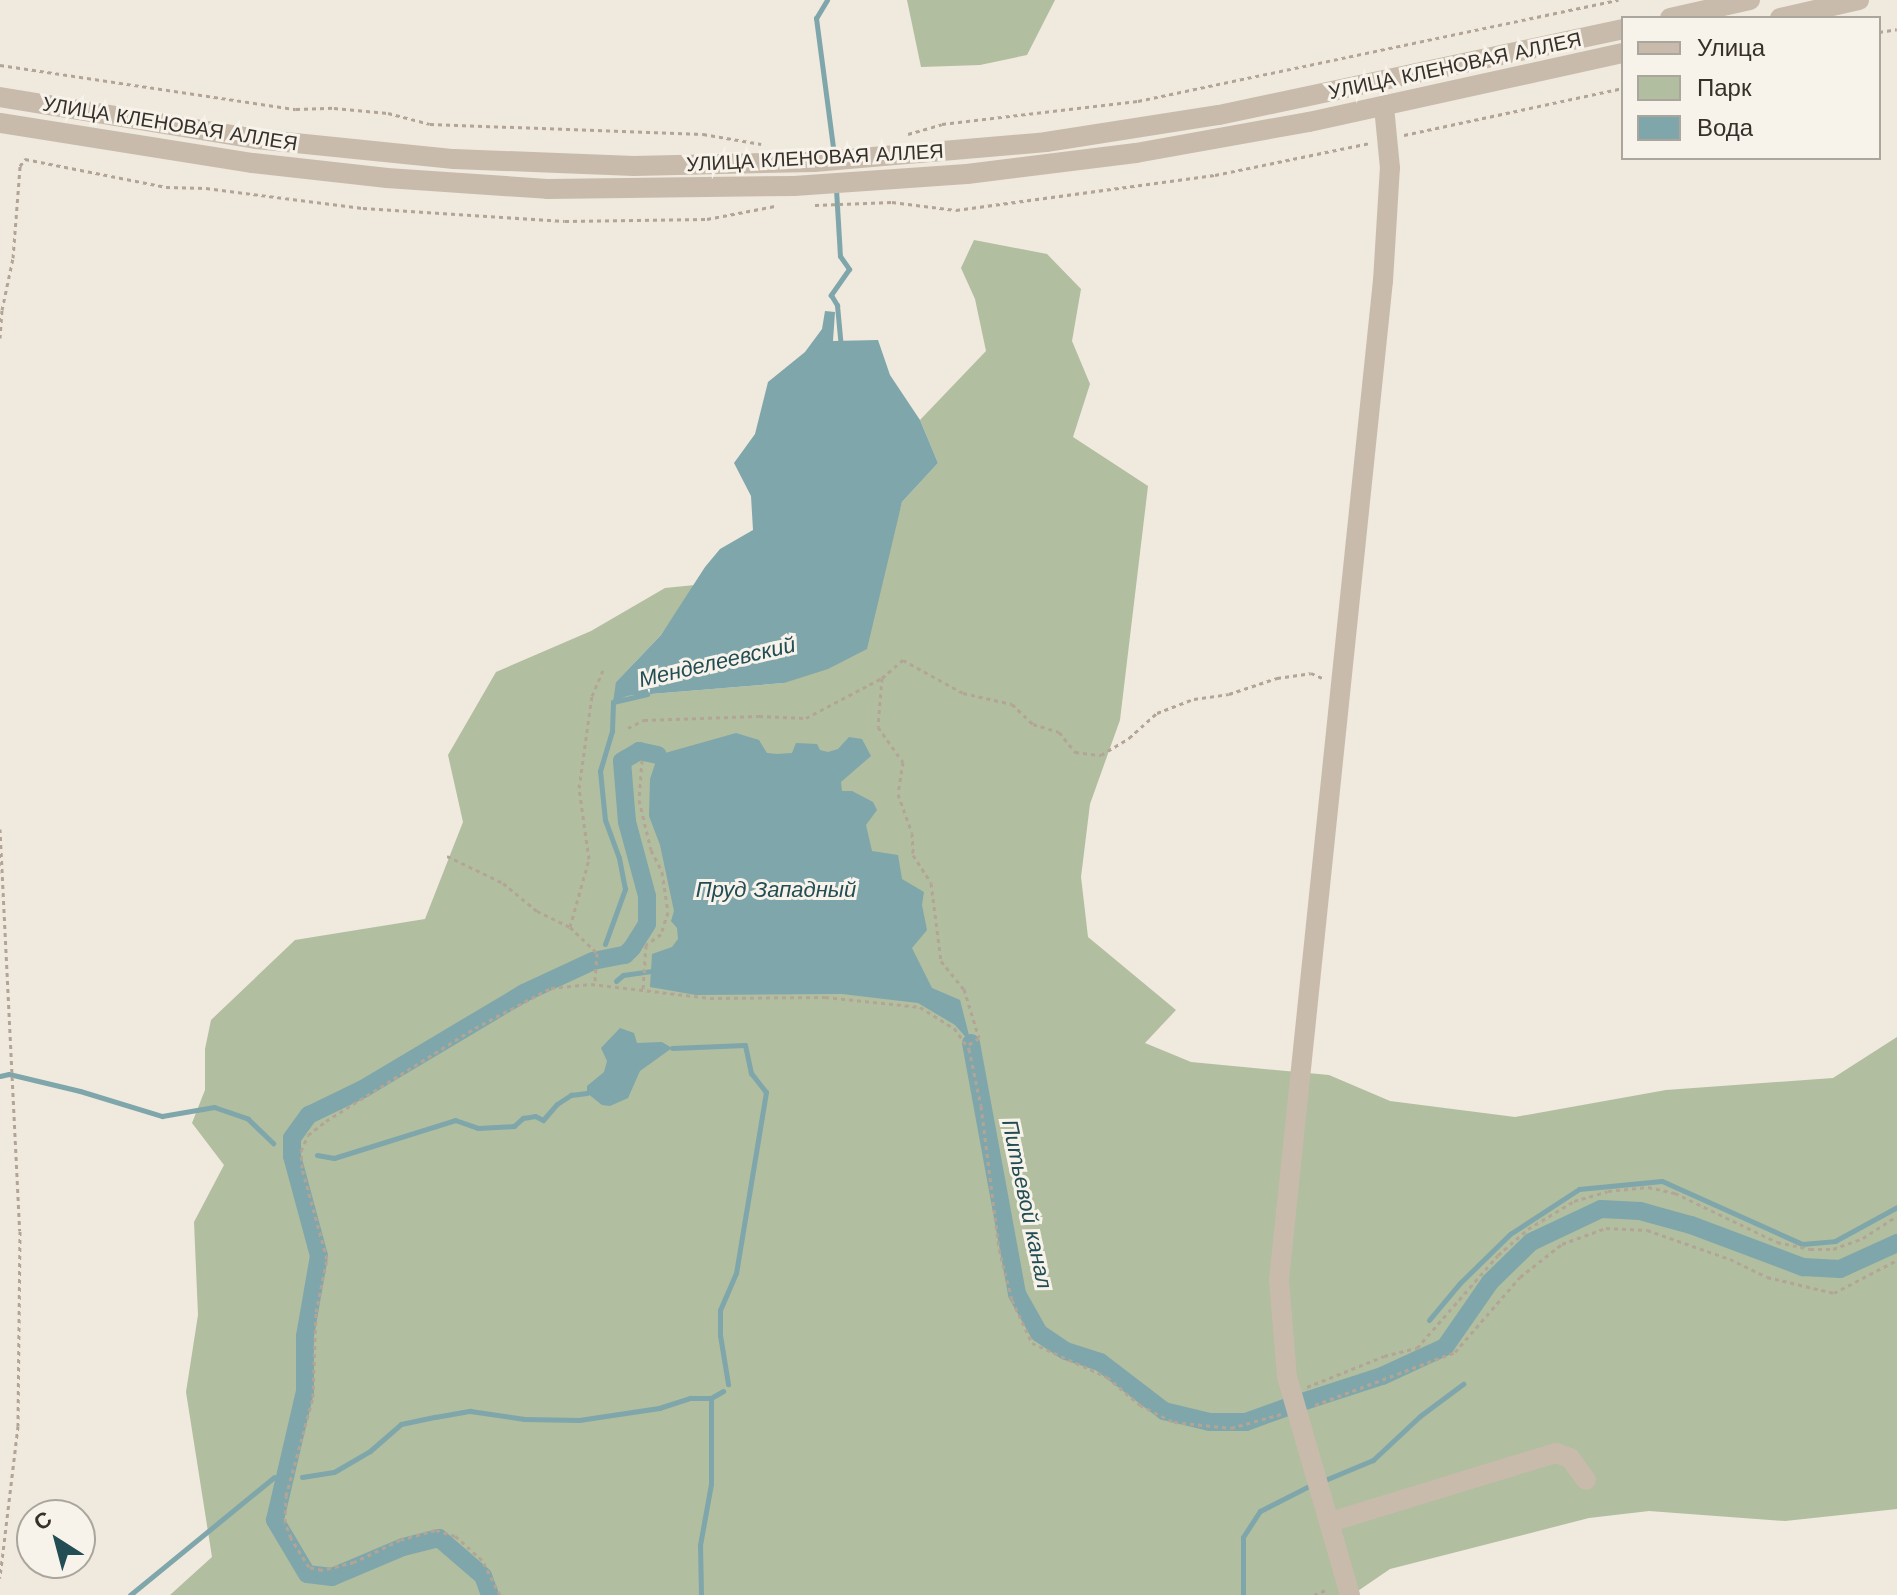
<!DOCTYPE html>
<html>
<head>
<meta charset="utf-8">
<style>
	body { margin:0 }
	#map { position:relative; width:1897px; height:1595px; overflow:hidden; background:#f0e9de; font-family:"Work Sans",sans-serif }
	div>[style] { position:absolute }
	.green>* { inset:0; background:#b1be9f }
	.water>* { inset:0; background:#7fa6ab }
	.stream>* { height:5px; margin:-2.5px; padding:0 2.5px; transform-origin:2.5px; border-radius:2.5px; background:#7fa6ab }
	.canal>* { height:18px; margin:-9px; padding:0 9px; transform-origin:9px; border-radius:9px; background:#7fa6ab }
	.path>* { height:3px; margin-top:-1.5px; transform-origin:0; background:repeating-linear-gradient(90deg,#b3a595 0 4px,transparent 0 8px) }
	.minor>* { height:20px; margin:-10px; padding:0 10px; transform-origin:10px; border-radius:10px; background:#c8bbab }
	span { translate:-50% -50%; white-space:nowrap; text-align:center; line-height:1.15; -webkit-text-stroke:6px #f8f3ea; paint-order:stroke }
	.street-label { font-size:20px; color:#362f2a }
	.water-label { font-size:22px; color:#224d54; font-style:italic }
	.legend { position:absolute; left:1621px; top:16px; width:260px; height:144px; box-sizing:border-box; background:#f8f3ea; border:2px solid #aaa59d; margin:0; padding:10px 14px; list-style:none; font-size:24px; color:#362f2a }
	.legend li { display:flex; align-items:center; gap:16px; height:40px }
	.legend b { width:40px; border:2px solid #aaa59d }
	.north { position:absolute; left:16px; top:1499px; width:80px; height:80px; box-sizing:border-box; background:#f8f3ea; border:2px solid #aaa59d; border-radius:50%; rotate:324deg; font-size:22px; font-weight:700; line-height:32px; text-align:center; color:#362f2a }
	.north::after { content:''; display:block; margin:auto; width:28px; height:36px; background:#224d54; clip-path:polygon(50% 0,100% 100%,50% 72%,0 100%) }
</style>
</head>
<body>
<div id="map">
	<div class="green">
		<div style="clip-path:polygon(907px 0,1055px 0,1027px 55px,980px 65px,921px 67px)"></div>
		<div style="clip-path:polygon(974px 240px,1047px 254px,1081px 289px,1072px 341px,1090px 384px,1073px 437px,1148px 486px,1120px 720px,1090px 804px,1081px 877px,1088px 937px,1176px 1010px,1145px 1043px,1191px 1062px,1329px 1075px,1390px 1101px,1515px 1117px,1666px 1090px,1833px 1078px,1897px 1037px,1897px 1509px,1785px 1521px,1649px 1511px,1589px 1518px,1390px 1569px,1352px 1595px,170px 1595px,212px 1557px,186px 1392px,198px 1315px,194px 1222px,224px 1165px,192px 1123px,205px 1090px,205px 1049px,211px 1020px,295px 940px,425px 919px,463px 822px,448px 755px,496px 672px,591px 631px,665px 588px,695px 585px,661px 635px,616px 682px,627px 696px,784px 683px,889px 548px,902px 502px,938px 463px,920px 420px,986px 351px,975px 299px,961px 268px)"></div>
	</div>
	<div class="water">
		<div style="clip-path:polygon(825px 311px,835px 312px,833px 341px,878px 340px,890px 375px,920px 420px,938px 463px,902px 502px,867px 649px,828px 669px,784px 683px,627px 696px,613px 702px,616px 682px,661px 635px,705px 567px,720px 549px,753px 530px,751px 496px,734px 463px,755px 434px,768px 382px,805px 352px,822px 329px)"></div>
		<div style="clip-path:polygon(736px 733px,759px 740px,767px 753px,777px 754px,792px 753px,796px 743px,817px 744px,820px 750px,828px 752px,838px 749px,849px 737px,862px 739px,871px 756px,841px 782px,842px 791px,852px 791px,873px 802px,877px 810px,866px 825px,872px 851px,898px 855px,902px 879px,924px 892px,922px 905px,927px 930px,912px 948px,932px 988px,960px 1000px,971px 1043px,955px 1025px,918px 1003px,842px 994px,696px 995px,650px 987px,652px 954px,672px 947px,678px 939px,677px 928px,671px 921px,674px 911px,660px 845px,649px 816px,650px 779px,658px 755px)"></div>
		<div style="clip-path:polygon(620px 1028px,634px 1033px,637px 1043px,662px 1042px,672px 1048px,640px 1071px,628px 1098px,610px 1106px,602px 1105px,587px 1093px,587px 1086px,604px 1072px,607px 1061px,601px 1048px)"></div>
	</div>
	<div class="stream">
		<div style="left:827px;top:0;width:21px;rotate:121deg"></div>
		<div style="left:816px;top:18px;width:138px;rotate:82.5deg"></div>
		<div style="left:836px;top:189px;width:67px;rotate:86.6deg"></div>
		<div style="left:840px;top:256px;width:16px;rotate:55deg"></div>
		<div style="left:849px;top:269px;width:32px;rotate:125deg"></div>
		<div style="left:831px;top:295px;width:12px;rotate:59deg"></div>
		<div style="left:837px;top:305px;width:43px;rotate:84.7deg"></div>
		<div style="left:605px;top:944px;width:59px;rotate:-70deg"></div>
		<div style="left:625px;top:889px;width:32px;rotate:-101deg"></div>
		<div style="left:619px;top:858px;width:40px;rotate:-110.2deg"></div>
		<div style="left:605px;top:820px;width:49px;rotate:-95.8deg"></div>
		<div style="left:600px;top:771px;width:42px;rotate:-73.3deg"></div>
		<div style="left:612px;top:731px;width:29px;rotate:-88deg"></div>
		<div style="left:613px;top:702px;width:35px;rotate:-13deg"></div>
		<div style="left:616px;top:981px;width:9px;rotate:-41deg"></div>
		<div style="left:623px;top:975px;width:28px;rotate:-8deg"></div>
		<div style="left:672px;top:1048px;width:73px;rotate:-2.4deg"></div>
		<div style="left:745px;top:1045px;width:29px;rotate:78deg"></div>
		<div style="left:751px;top:1073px;width:24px;rotate:52deg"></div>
		<div style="left:766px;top:1092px;width:183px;rotate:99.4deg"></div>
		<div style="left:736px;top:1273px;width:40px;rotate:113.4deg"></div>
		<div style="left:720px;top:1310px;width:25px;rotate:90deg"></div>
		<div style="left:720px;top:1335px;width:50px;rotate:80.7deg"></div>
		<div style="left:0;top:1076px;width:9px;rotate:-13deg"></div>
		<div style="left:9px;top:1074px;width:73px;rotate:13.5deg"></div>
		<div style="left:80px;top:1091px;width:86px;rotate:17deg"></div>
		<div style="left:162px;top:1116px;width:53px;rotate:-9.8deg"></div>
		<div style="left:214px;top:1107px;width:36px;rotate:19deg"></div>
		<div style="left:248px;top:1119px;width:35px;rotate:44deg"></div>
		<div style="left:317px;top:1155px;width:17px;rotate:10deg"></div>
		<div style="left:334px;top:1158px;width:127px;rotate:-17.4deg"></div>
		<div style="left:455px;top:1120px;width:24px;rotate:19deg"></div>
		<div style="left:478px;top:1128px;width:36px;rotate:-3deg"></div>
		<div style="left:514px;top:1126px;width:12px;rotate:-42deg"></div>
		<div style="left:523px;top:1118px;width:12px;rotate:-9deg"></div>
		<div style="left:535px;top:1116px;width:9px;rotate:27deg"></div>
		<div style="left:543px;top:1120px;width:21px;rotate:-49deg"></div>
		<div style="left:557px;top:1104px;width:17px;rotate:-33deg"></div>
		<div style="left:571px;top:1095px;width:16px;rotate:-7deg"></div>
		<div style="left:1429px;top:1320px;width:48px;rotate:-50deg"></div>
		<div style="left:1460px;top:1283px;width:70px;rotate:-44.4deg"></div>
		<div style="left:1510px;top:1234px;width:82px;rotate:-33.1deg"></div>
		<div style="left:1579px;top:1189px;width:83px;rotate:-5.5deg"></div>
		<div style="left:1662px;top:1181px;width:154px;rotate:24.2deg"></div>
		<div style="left:1802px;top:1244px;width:33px;rotate:-5deg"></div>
		<div style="left:1835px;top:1241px;width:71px;rotate:-28.7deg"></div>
		<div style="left:302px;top:1477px;width:32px;rotate:-9deg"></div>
		<div style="left:334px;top:1472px;width:42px;rotate:-30.3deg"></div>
		<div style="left:370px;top:1451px;width:41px;rotate:-41.1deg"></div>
		<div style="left:401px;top:1424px;width:35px;rotate:-12deg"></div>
		<div style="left:435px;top:1417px;width:36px;rotate:-10deg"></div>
		<div style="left:470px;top:1411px;width:55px;rotate:8.4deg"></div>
		<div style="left:524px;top:1419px;width:55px;rotate:1deg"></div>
		<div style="left:579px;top:1420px;width:81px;rotate:-8.5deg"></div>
		<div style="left:659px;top:1408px;width:33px;rotate:-18deg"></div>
		<div style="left:690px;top:1398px;width:21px"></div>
		<div style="left:1325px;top:1480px;width:52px;rotate:-22.6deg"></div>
		<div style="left:1373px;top:1460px;width:64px;rotate:-43.1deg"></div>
		<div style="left:1420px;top:1416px;width:54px;rotate:-36.7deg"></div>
		<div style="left:130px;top:1595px;width:186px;rotate:-39.3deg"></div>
		<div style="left:701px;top:1595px;width:50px;rotate:-91.1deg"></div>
		<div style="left:700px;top:1545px;width:62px;rotate:-79.8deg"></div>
		<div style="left:711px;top:1484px;width:86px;rotate:-90deg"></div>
		<div style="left:711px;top:1398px;width:14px;rotate:-30deg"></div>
		<div style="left:1243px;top:1595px;width:58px;rotate:-90deg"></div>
		<div style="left:1243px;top:1537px;width:31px;rotate:-57deg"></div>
		<div style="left:1260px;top:1511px;width:57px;rotate:-27deg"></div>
	</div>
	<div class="canal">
		<div style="left:971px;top:1043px;width:255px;rotate:79.6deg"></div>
		<div style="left:1017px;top:1294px;width:45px;rotate:60.6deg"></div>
		<div style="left:1039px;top:1333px;width:32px;rotate:34deg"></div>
		<div style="left:1066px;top:1351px;width:36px;rotate:18deg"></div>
		<div style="left:1100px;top:1362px;width:81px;rotate:37.4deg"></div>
		<div style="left:1164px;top:1411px;width:47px;rotate:13.4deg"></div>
		<div style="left:1210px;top:1422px;width:36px"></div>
		<div style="left:1246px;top:1422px;width:47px;rotate:-20deg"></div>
		<div style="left:1302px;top:1402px;width:84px;rotate:-18deg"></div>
		<div style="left:1382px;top:1376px;width:69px;rotate:-24.7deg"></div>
		<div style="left:1445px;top:1347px;width:79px;rotate:-55.3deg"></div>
		<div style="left:1490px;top:1282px;width:57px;rotate:-44.3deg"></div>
		<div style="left:1531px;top:1242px;width:77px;rotate:-25.2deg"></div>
		<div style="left:1601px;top:1209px;width:39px;rotate:3deg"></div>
		<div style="left:1640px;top:1211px;width:53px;rotate:15.4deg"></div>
		<div style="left:1691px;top:1225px;width:120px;rotate:20.6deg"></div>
		<div style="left:1803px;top:1267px;width:37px;rotate:3deg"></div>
		<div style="left:1840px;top:1269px;width:63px;rotate:-24.5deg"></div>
		<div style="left:490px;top:1595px;width:20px;rotate:-110deg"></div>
		<div style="left:483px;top:1576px;width:58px;rotate:-139.2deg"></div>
		<div style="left:439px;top:1538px;width:37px;rotate:166deg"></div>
		<div style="left:403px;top:1547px;width:77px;rotate:157.1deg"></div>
		<div style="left:332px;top:1577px;width:25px;rotate:-173deg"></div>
		<div style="left:307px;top:1574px;width:63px;rotate:-120.7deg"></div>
		<div style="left:275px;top:1520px;width:132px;rotate:-76.9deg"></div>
		<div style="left:305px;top:1391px;width:55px;rotate:-90deg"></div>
		<div style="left:305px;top:1336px;width:81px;rotate:-80.1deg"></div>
		<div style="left:319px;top:1256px;width:104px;rotate:-105.1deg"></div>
		<div style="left:292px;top:1156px;width:18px;rotate:-90deg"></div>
		<div style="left:292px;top:1138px;width:29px;rotate:-54deg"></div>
		<div style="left:309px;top:1115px;width:60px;rotate:-25.7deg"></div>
		<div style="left:363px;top:1089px;width:187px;rotate:-30.8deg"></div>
		<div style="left:524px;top:993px;width:76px;rotate:-24.9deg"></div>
		<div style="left:593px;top:961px;width:33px;rotate:-11deg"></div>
		<div style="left:625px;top:955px;width:10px;rotate:-45deg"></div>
		<div style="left:632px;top:948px;width:28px;rotate:-58deg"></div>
		<div style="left:647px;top:924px;width:28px;rotate:-90deg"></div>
		<div style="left:647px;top:896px;width:77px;rotate:-105.1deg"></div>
		<div style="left:627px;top:822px;width:61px;rotate:-94.7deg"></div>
		<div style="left:622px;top:761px;width:20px;rotate:-30deg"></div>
		<div style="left:639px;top:751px;width:19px;rotate:12deg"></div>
	</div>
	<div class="path">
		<div style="left:1879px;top:32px;width:18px;rotate:-9deg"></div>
		<div style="left:0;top:65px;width:299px;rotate:8.5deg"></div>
		<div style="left:296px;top:109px;width:38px;rotate:-2deg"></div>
		<div style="left:334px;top:108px;width:54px;rotate:5.3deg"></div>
		<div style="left:388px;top:113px;width:43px;rotate:14.7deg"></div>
		<div style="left:430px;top:124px;width:273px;rotate:2.1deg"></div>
		<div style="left:703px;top:134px;width:59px;rotate:9.8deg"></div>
		<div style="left:908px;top:134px;width:35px;rotate:-16deg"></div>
		<div style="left:942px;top:124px;width:197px;rotate:-6.7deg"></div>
		<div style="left:1138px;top:101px;width:491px;rotate:-11.9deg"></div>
		<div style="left:1404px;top:135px;width:224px;rotate:-12.1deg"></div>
		<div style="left:815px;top:205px;width:77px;rotate:-2.2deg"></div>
		<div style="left:892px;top:202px;width:64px;rotate:7.1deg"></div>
		<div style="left:956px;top:210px;width:261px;rotate:-7.7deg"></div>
		<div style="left:1215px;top:175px;width:157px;rotate:-11.7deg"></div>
		<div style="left:0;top:338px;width:28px;rotate:-86deg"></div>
		<div style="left:2px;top:310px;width:53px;rotate:-78.1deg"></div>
		<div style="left:13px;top:258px;width:92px;rotate:-85.6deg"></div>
		<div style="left:20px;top:166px;width:9px;rotate:-54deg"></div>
		<div style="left:25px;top:159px;width:144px;rotate:11.2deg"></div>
		<div style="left:166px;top:187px;width:40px;rotate:1.4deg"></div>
		<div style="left:206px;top:188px;width:158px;rotate:7.3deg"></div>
		<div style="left:363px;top:208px;width:202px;rotate:3.7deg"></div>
		<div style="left:565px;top:221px;width:142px;rotate:-0.8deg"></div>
		<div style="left:707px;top:219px;width:69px;rotate:-10.8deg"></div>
		<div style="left:882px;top:678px;width:49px;rotate:94.7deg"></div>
		<div style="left:878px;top:727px;width:43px;rotate:54.5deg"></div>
		<div style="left:903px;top:762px;width:32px;rotate:99deg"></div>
		<div style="left:898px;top:794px;width:41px;rotate:70.3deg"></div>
		<div style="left:912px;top:833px;width:22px;rotate:87deg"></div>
		<div style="left:913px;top:855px;width:33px;rotate:57deg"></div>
		<div style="left:931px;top:883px;width:79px;rotate:82.7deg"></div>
		<div style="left:941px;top:961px;width:36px;rotate:51deg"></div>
		<div style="left:964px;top:989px;width:51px;rotate:73deg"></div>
		<div style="left:979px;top:1038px;width:13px;rotate:148deg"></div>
		<div style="left:628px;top:728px;width:18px;rotate:-27deg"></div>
		<div style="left:644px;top:720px;width:115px;rotate:-2deg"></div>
		<div style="left:759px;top:716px;width:47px;rotate:2.4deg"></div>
		<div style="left:806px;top:718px;width:86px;rotate:-27.8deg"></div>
		<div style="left:882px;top:678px;width:28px;rotate:-41deg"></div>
		<div style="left:903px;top:660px;width:68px;rotate:28.8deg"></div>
		<div style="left:963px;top:693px;width:50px;rotate:12.7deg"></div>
		<div style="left:1012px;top:704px;width:29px;rotate:44deg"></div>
		<div style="left:1033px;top:724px;width:27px;rotate:17deg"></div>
		<div style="left:1059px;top:732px;width:26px;rotate:51deg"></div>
		<div style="left:1075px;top:752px;width:26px;rotate:7deg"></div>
		<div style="left:1101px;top:755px;width:33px;rotate:-31deg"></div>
		<div style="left:1129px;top:738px;width:38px;rotate:-42deg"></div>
		<div style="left:1157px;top:713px;width:40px;rotate:-21deg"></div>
		<div style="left:1194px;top:699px;width:35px;rotate:-8deg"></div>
		<div style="left:1229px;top:694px;width:51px;rotate:-18.4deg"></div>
		<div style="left:1277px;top:678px;width:34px;rotate:-8deg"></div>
		<div style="left:1311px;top:673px;width:12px;rotate:24deg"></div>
		<div style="left:642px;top:760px;width:40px;rotate:94.3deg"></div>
		<div style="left:639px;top:800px;width:51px;rotate:76.5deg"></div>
		<div style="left:651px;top:850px;width:25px;rotate:63deg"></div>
		<div style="left:662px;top:872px;width:40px;rotate:81.5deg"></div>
		<div style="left:668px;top:912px;width:23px;rotate:108deg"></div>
		<div style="left:661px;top:934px;width:19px;rotate:144deg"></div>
		<div style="left:646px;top:945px;width:44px;rotate:93.9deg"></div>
		<div style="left:0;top:829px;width:402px;rotate:87.2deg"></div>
		<div style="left:20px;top:1231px;width:195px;rotate:90.6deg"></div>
		<div style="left:18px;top:1426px;width:153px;rotate:96.8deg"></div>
		<div style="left:447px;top:856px;width:62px;rotate:25.7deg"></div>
		<div style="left:503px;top:883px;width:44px;rotate:39.5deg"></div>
		<div style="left:537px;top:911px;width:37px;rotate:26deg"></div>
		<div style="left:570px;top:927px;width:37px;rotate:44deg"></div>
		<div style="left:597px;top:953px;width:31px;rotate:94deg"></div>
		<div style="left:570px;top:927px;width:71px;rotate:-74.4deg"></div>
		<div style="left:589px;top:859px;width:72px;rotate:-98deg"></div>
		<div style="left:579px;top:788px;width:93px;rotate:-82deg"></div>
		<div style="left:592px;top:696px;width:28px;rotate:-67deg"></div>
		<div style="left:1307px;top:1387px;width:83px;rotate:-21.9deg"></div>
		<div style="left:1384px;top:1356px;width:34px;rotate:-14deg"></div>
		<div style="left:1417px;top:1348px;width:123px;rotate:-48.9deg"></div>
		<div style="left:1498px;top:1255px;width:40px;rotate:-41deg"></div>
		<div style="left:1528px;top:1229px;width:54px;rotate:-31.3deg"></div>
		<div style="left:1574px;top:1201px;width:35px;rotate:-16deg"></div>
		<div style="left:1608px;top:1191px;width:40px;rotate:-5.7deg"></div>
		<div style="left:1648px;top:1187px;width:28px;rotate:13deg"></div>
		<div style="left:1675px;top:1193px;width:113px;rotate:25.7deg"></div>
		<div style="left:1777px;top:1242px;width:34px;rotate:12deg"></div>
		<div style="left:1810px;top:1249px;width:23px"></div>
		<div style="left:1833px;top:1249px;width:32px;rotate:-20deg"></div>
		<div style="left:1863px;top:1238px;width:40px;rotate:-32.9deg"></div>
		<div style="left:1315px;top:1405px;width:150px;rotate:-20.7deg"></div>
		<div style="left:1455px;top:1352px;width:99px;rotate:-49.1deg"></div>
		<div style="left:1520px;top:1277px;width:53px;rotate:-38.2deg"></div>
		<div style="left:1562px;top:1244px;width:47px;rotate:-20deg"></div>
		<div style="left:1606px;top:1228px;width:41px;rotate:2.8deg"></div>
		<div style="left:1647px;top:1230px;width:88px;rotate:19.3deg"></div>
		<div style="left:1730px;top:1259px;width:41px;rotate:25.9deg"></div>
		<div style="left:1767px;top:1277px;width:69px;rotate:13.4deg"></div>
		<div style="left:1834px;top:1293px;width:71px;rotate:-27.6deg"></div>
		<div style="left:500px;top:1595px;width:39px;rotate:-117deg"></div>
		<div style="left:482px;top:1560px;width:36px;rotate:-138deg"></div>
		<div style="left:455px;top:1536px;width:21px;rotate:-163deg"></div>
		<div style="left:435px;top:1530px;width:36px;rotate:164deg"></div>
		<div style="left:400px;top:1540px;width:51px;rotate:154.4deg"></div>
		<div style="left:354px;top:1562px;width:33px;rotate:166deg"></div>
		<div style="left:322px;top:1570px;width:13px;rotate:-167deg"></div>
		<div style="left:309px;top:1567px;width:34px;rotate:-122deg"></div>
		<div style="left:291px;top:1538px;width:17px;rotate:-111deg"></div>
		<div style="left:285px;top:1522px;width:26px;rotate:-88deg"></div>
		<div style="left:286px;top:1496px;width:103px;rotate:-74.7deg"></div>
		<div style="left:313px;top:1397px;width:85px;rotate:-88deg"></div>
		<div style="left:316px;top:1312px;width:54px;rotate:-78.3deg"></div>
		<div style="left:327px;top:1259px;width:94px;rotate:-105.4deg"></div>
		<div style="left:302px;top:1168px;width:17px;rotate:-93deg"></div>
		<div style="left:301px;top:1151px;width:17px;rotate:-66deg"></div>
		<div style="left:308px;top:1135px;width:23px;rotate:-38deg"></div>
		<div style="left:326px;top:1121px;width:176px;rotate:-32deg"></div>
		<div style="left:475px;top:1028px;width:86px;rotate:-27.8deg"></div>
		<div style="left:551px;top:988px;width:40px;rotate:-5.7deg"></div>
		<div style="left:591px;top:984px;width:120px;rotate:6.7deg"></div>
		<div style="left:710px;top:998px;width:115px;rotate:-0.5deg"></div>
		<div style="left:825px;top:997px;width:96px;rotate:6deg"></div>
		<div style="left:920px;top:1007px;width:40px;rotate:32deg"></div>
		<div style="left:954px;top:1028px;width:26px;rotate:54deg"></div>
		<div style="left:969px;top:1049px;width:58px;rotate:78.1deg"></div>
		<div style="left:981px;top:1106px;width:144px;rotate:82.8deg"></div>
		<div style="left:999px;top:1249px;width:53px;rotate:75.7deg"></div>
		<div style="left:1012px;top:1300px;width:47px;rotate:65.1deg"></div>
		<div style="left:1032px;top:1343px;width:82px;rotate:24.4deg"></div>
		<div style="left:1107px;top:1377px;width:43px;rotate:40.3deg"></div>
		<div style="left:1140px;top:1405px;width:38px;rotate:27deg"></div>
		<div style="left:1174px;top:1422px;width:57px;rotate:6deg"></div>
		<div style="left:1231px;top:1428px;width:52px;rotate:-15.6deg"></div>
		<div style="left:1314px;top:1595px;width:15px;rotate:-23deg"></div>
	</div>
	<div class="minor">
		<div style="left:1670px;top:18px;width:82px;rotate:-12.7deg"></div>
		<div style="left:1780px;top:18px;width:81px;rotate:-12.8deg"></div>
		<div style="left:0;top:97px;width:259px;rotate:9.3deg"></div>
		<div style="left:256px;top:139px;width:199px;rotate:5.8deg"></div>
		<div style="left:454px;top:159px;width:180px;rotate:2.2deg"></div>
		<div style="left:634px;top:166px;width:180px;rotate:-1.3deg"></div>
		<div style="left:814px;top:162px;width:233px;rotate:-4.9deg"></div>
		<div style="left:1046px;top:142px;width:175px;rotate:-8.9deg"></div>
		<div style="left:1219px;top:115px;width:413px;rotate:-12deg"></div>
		<div style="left:0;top:123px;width:256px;rotate:9deg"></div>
		<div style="left:253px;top:163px;width:135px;rotate:6.4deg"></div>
		<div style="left:387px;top:178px;width:160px;rotate:3.9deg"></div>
		<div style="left:547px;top:189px;width:247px;rotate:-0.7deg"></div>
		<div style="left:794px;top:186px;width:173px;rotate:-4deg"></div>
		<div style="left:967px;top:174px;width:170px;rotate:-7.1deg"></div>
		<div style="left:1136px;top:153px;width:176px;rotate:-10.2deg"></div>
		<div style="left:1309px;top:122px;width:321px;rotate:-12.4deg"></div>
		<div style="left:1330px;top:1522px;width:236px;rotate:-17deg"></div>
		<div style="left:1556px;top:1453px;width:15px;rotate:20deg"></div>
		<div style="left:1570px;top:1458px;width:27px;rotate:54deg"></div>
		<div style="left:1350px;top:1595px;width:227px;rotate:-106.1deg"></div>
		<div style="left:1287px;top:1377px;width:97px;rotate:-94.7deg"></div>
		<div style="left:1279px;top:1280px;width:1004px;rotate:-84.06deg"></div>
		<div style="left:1383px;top:281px;width:113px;rotate:-86.5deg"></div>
		<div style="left:1390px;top:168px;width:61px;rotate:-95.6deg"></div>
	</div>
	<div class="street-label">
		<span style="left:1455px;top:66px;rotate:-12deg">УЛИЦА КЛЕНОВАЯ АЛЛЕЯ</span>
		<span style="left:170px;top:124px;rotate:9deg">УЛИЦА КЛЕНОВАЯ АЛЛЕЯ</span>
		<span style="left:815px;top:158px;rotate:-3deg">УЛИЦА КЛЕНОВАЯ АЛЛЕЯ</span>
	</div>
	<div class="water-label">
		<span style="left:717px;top:662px;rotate:-13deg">Менделеевский</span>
		<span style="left:776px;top:890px">Пруд Западный</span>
		<span style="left:1027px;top:1204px;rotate:78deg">Питьевой канал</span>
	</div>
	<ul class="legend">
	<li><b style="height:10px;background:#c8bbab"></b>Улица</li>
	<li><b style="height:22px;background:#b1be9f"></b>Парк</li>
	<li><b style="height:22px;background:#7fa6ab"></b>Вода</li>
	</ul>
	<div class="north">С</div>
</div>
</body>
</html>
